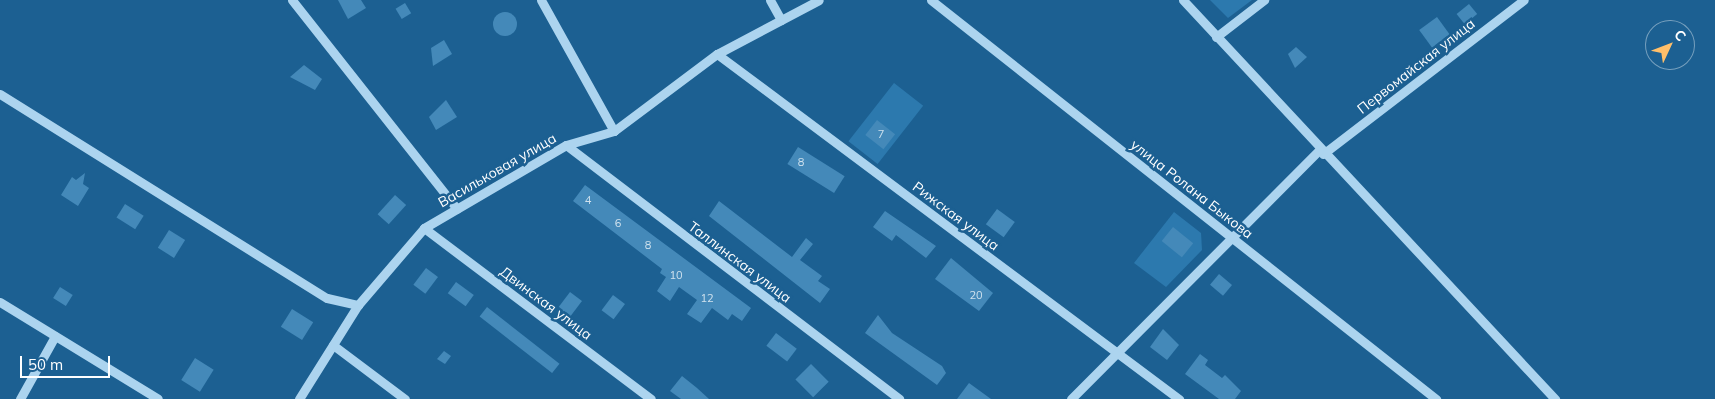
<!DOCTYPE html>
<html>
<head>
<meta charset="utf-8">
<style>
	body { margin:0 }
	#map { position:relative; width:1715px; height:399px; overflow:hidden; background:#1c6092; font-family:Mulish,sans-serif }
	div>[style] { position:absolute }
	.green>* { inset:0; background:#2c79ae; transform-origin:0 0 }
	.building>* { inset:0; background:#4489b9; transform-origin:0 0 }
	.round { border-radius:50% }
	.minor>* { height:9px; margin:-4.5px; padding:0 4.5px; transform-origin:4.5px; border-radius:4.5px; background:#acd4ef }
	span { translate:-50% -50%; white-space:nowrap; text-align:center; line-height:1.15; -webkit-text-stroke:5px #1c6092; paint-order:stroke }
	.number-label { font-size:11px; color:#d0e2ee }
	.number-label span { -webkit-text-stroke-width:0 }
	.street-label { font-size:14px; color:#fff }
	.north { position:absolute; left:1645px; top:20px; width:50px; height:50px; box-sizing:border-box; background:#1c6092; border:1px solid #77a0be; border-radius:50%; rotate:47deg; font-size:14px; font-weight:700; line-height:20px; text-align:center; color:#fff }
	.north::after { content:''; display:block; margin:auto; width:18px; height:22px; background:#ffbf6a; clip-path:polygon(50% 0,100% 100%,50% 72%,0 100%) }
	.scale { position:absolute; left:20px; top:356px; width:90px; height:22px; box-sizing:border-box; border:2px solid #fff; border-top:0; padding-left:6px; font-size:15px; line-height:18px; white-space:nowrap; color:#fff; -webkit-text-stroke:4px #1c6092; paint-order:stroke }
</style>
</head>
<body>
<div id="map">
	<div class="green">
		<div style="clip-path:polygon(1210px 0,1252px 0,1228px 18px)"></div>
		<div style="left:894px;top:83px;width:37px;height:74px;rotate:38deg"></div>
		<div style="clip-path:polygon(1174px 212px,1201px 233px,1202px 250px,1166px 287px,1134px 263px)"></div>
	</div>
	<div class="building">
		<div style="clip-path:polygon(338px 0,361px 0,366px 8px,348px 19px)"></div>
		<div style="left:405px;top:3px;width:12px;height:11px;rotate:59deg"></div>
		<div style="left:1469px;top:4px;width:13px;height:16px;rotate:51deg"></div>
		<div class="round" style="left:493px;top:12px;width:24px;height:24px"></div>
		<div style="left:1437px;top:17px;width:22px;height:22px;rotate:54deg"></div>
		<div style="clip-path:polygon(444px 40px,452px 54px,433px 66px,431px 48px)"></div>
		<div style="clip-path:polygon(1296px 47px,1307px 57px,1295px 68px,1288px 54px)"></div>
		<div style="clip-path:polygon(304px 65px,322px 79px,315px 90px,290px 77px)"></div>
		<div style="clip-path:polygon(446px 100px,457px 117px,436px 130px,429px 117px)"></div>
		<div style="left:877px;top:120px;width:23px;height:19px;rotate:38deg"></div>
		<div style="left:798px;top:147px;width:55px;height:20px;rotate:32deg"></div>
		<div style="clip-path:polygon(85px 173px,83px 184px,89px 188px,78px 206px,61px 195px,72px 177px,76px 180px)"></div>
		<div style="clip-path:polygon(585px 185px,751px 308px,742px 321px,732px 314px,728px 320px,712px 308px,701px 323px,687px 314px,697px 300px,679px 287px,670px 301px,657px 291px,666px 277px,660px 273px,662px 269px,573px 201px)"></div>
		<div style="left:395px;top:195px;width:15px;height:26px;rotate:42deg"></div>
		<div style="clip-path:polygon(719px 201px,792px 257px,806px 238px,813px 244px,800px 260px,822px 276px,818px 281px,830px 289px,820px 303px,709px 216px)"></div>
		<div style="left:125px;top:204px;width:22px;height:16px;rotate:32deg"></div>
		<div style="left:997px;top:209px;width:22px;height:19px;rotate:36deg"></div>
		<div style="clip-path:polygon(885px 211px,936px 246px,926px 258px,896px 235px,892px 241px,873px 227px)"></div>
		<div style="left:1173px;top:227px;width:26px;height:18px;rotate:39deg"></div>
		<div style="left:169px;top:230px;width:19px;height:21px;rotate:32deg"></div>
		<div style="clip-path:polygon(951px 258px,993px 293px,979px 311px,935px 279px)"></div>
		<div style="left:426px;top:268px;width:15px;height:21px;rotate:37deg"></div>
		<div style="left:1219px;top:274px;width:17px;height:14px;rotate:40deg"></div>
		<div style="left:456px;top:282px;width:22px;height:14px;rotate:36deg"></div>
		<div style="left:60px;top:287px;width:15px;height:13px;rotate:32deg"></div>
		<div style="left:570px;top:292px;width:15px;height:22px;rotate:37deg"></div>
		<div style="left:613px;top:295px;width:15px;height:19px;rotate:37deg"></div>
		<div style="left:487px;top:307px;width:92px;height:12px;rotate:38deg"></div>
		<div style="left:292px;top:309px;width:25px;height:21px;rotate:32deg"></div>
		<div style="clip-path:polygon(878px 315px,892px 333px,942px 366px,946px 373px,937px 385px,865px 333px)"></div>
		<div style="clip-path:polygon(1163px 329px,1179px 345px,1167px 360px,1150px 347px)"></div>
		<div style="left:776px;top:333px;width:26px;height:16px;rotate:37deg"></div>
		<div style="clip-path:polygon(444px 351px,451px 356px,445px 364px,437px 359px)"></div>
		<div style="clip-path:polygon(1200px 354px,1208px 360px,1205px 365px,1222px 378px,1225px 375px,1241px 391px,1235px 399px,1219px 399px,1185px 374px)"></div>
		<div style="left:195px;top:358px;width:22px;height:26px;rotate:32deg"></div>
		<div style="left:811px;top:364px;width:25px;height:22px;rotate:45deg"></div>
		<div style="clip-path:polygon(682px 376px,697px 388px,709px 399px,681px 399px,670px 391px)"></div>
		<div style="clip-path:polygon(969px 383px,991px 399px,957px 399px)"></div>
	</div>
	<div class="minor">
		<div style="left:292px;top:0;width:266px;rotate:51.7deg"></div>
		<div style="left:541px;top:0;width:150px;rotate:60.9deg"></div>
		<div style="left:770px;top:0;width:23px;rotate:61deg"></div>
		<div style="left:931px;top:0;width:644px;rotate:38.31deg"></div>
		<div style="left:1183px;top:0;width:546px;rotate:47.01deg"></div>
		<div style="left:1216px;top:37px;width:61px;rotate:-37.6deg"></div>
		<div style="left:717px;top:54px;width:577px;rotate:36.75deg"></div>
		<div style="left:0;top:94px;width:385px;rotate:32deg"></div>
		<div style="left:327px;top:298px;width:32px;rotate:13deg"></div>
		<div style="left:566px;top:145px;width:419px;rotate:37.3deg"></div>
		<div style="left:1323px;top:154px;width:253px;rotate:-37.5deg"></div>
		<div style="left:424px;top:228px;width:284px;rotate:37deg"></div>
		<div style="left:0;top:302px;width:185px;rotate:31.5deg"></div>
		<div style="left:333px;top:345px;width:90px;rotate:36.9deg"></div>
		<div style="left:20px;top:399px;width:72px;rotate:-60.9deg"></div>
		<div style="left:299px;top:399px;width:111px;rotate:-57.9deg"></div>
		<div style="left:358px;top:305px;width:101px;rotate:-49.4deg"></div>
		<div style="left:424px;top:228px;width:164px;rotate:-30.3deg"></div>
		<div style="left:566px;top:145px;width:50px;rotate:-16.3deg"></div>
		<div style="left:614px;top:131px;width:129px;rotate:-36.8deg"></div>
		<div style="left:717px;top:54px;width:115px;rotate:-27.9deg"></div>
		<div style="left:1071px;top:399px;width:351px;rotate:-45.1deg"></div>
	</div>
	<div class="number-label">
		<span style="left:881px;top:134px">7</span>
		<span style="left:801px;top:162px">8</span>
		<span style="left:588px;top:200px">4</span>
		<span style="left:618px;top:223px">6</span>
		<span style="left:648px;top:245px">8</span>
		<span style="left:676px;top:275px">10</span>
		<span style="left:976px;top:295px">20</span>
		<span style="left:707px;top:298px">12</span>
	</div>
	<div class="street-label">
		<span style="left:1416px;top:66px;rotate:-38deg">Первомайская улица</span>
		<span style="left:497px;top:170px;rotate:-30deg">Васильковая улица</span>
		<span style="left:1192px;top:189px;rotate:38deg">улица Ролана Быкова</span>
		<span style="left:956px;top:216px;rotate:37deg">Рижская улица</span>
		<span style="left:740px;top:262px;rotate:37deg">Таллинская улица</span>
		<span style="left:546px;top:303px;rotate:37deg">Двинская улица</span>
	</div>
	<div class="north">С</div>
	<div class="scale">50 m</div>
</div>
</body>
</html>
